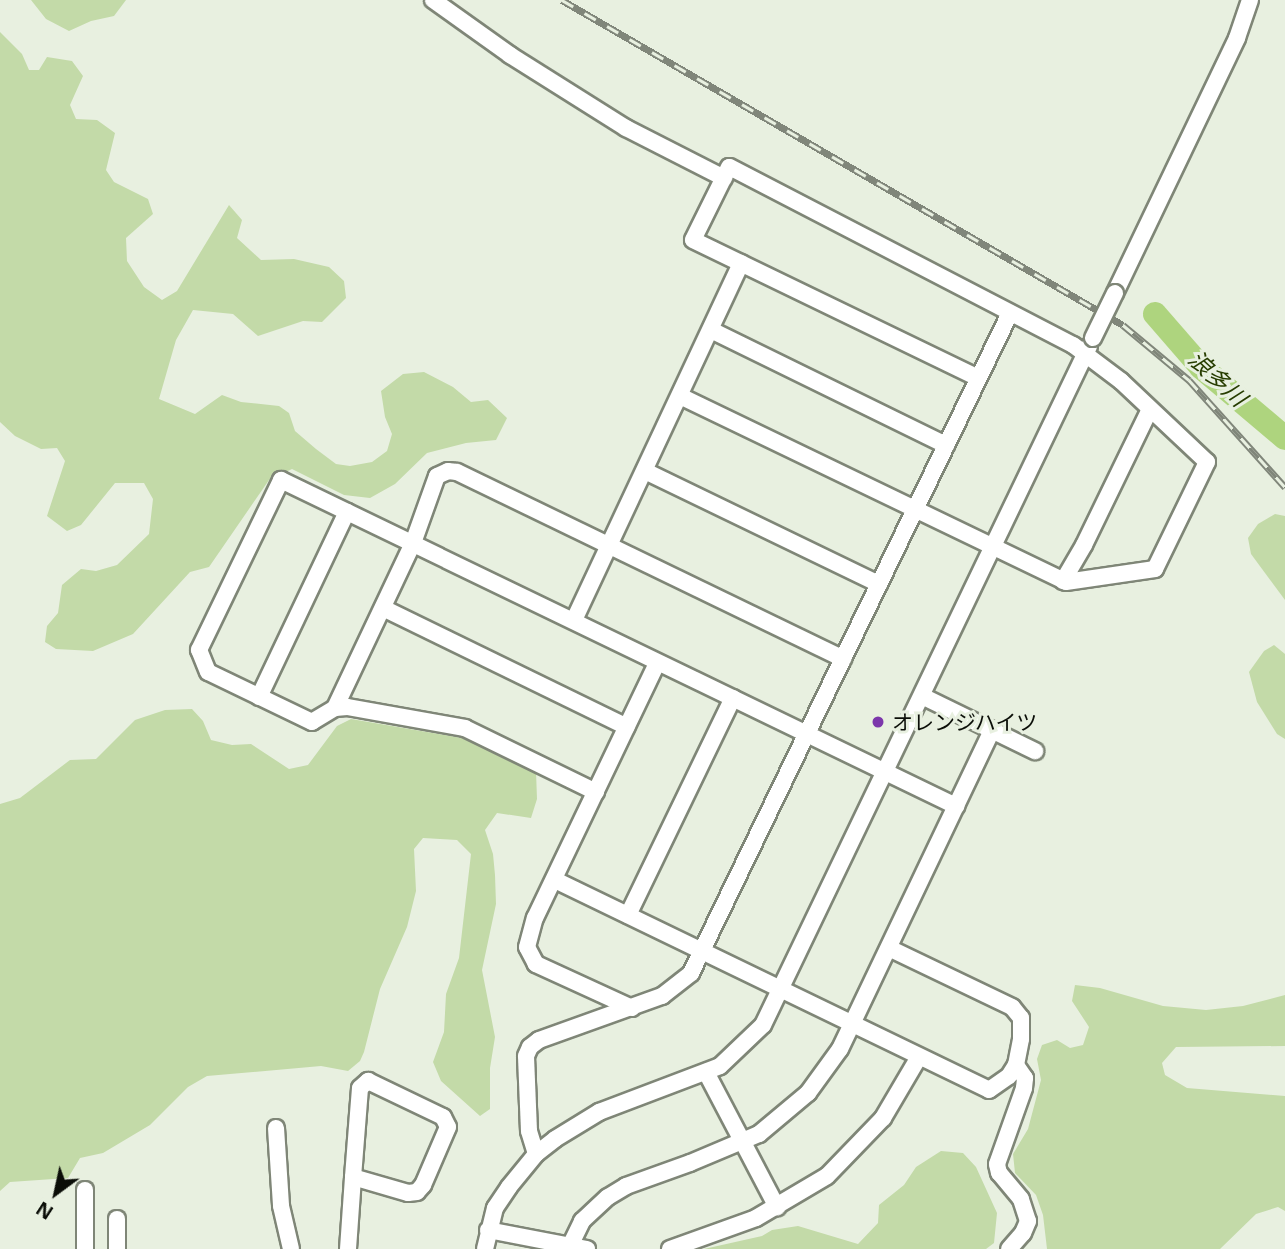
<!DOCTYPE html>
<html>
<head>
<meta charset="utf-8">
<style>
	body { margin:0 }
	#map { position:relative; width:1285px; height:1249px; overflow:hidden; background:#e8f0e0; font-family:"Noto Sans","Noto Sans JP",sans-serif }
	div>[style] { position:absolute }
	.green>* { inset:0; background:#c3daa8 }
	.river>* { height:24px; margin:-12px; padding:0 12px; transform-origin:12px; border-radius:12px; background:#aed47e }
	.roads { filter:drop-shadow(2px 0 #7f8677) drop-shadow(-2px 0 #7f8677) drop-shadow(0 2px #7f8677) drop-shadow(0 -2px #7f8677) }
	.minor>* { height:16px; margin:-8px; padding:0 8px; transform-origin:8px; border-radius:8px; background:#fff }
	.rail>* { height:7px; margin-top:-3.5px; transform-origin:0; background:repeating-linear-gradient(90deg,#e8f0e0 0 13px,#80867a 0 26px); box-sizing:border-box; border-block:2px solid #80867a }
	.bridges { filter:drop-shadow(2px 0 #7f8677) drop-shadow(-2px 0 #7f8677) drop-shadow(0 2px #7f8677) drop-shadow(0 -2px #7f8677) }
	.minor-bridge>* { height:16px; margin:-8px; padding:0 8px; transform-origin:8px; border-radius:8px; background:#fff }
	.dots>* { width:19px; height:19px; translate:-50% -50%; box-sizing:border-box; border:4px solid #e8f0e0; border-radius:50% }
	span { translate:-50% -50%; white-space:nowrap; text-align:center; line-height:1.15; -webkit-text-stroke:6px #e8f0e0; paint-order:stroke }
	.poi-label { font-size:21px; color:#0b0e08 }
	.left { translate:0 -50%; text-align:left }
	.water-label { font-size:23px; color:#273d00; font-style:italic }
	.north { position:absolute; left:21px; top:1158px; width:70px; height:70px; -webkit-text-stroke:5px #e8f0e0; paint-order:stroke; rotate:213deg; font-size:19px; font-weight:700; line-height:28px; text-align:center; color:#0b0e08 }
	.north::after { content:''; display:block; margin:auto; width:24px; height:32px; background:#0b0e08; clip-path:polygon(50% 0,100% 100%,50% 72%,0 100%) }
</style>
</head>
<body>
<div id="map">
	<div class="green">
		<div style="clip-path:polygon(31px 0,126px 0,114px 16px,91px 21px,69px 31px,46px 19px)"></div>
		<div style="clip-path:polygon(0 32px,22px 54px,29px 70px,39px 70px,47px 57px,72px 61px,83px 76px,70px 105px,76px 119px,97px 120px,115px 133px,106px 170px,114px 182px,148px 199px,153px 214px,126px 238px,127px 261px,144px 287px,162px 300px,177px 291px,229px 205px,242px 220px,237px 238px,261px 260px,294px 259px,329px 267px,344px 281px,346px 298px,322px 322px,303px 321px,258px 336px,233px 314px,193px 310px,176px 340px,159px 399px,195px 414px,222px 395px,241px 402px,279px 406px,289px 413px,295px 431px,316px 449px,336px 464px,350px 466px,372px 462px,387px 451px,392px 434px,385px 417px,381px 391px,403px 374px,424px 372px,453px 387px,471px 402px,488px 400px,507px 418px,496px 440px,466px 443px,427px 453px,395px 484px,370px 498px,344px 495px,292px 469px,269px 480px,209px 567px,190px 572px,133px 634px,93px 651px,56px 649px,45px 642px,47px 626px,58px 613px,62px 585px,81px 569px,96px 571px,117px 565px,149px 534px,153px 499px,144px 483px,115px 483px,81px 525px,67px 531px,47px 516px,65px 461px,57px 448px,41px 449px,15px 436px,0 422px)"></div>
		<div style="clip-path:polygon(1275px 514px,1285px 516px,1285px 600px,1251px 554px,1248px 538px,1258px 524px)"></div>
		<div style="clip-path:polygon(1274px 645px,1285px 654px,1285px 739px,1277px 734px,1257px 702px,1249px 672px,1264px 651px)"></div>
		<div style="clip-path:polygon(192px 709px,203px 721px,211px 740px,232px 745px,251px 744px,289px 769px,308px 765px,337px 726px,351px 719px,462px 738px,536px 771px,537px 799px,531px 818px,497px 813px,485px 830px,493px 854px,495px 875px,496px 904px,482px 970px,495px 1037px,490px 1068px,490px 1109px,480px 1116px,441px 1081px,433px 1062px,444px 1032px,446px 994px,459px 958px,471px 854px,457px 840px,423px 838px,414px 849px,416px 891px,407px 927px,380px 989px,364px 1052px,360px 1061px,348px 1071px,321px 1066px,207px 1076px,188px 1087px,150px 1125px,103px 1153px,80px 1158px,68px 1178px,10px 1182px,0 1191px,0 804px,20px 798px,70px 760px,96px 759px,135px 720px,165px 710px)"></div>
		<div style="clip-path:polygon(1075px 985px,1100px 988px,1163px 1006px,1206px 1010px,1243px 1006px,1285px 995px,1285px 1046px,1176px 1047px,1162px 1063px,1165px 1075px,1187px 1088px,1285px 1096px,1285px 1211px,1278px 1207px,1256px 1214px,1220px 1249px,1047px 1249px,1043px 1215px,1036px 1195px,1015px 1173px,1013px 1154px,1028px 1129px,1041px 1080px,1037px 1059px,1042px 1045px,1057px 1040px,1070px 1048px,1083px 1045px,1089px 1027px,1072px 1001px)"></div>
		<div style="clip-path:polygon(941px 1151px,963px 1153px,976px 1167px,997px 1213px,994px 1243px,986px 1249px,704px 1249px,762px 1236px,772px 1230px,798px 1226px,858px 1244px,878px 1223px,879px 1205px,904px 1185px,916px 1167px)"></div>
	</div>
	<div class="river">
		<div style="left:1155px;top:314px;width:70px;rotate:49deg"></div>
		<div style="left:1201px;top:367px;width:110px;rotate:40.2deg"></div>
	</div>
	<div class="roads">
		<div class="minor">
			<div style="left:433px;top:0;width:95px;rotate:35.5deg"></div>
			<div style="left:510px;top:55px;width:137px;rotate:32.2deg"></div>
			<div style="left:626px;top:128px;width:110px;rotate:27deg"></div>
			<div style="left:1115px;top:293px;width:283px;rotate:-64.4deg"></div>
			<div style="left:1237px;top:38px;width:40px;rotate:-71.1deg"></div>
			<div style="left:711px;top:330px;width:262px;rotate:26.1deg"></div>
			<div style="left:680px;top:396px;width:428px;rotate:25.7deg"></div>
			<div style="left:1066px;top:582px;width:90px;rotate:-8.3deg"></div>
			<div style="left:1155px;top:569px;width:119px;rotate:-64.1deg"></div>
			<div style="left:1207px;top:462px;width:118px;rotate:-136.7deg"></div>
			<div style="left:1121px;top:381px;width:60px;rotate:-143.1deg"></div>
			<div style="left:1073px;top:345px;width:387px;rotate:-152.6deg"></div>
			<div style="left:729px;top:167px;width:81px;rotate:116.3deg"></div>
			<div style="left:693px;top:240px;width:317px;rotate:25.8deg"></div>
			<div style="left:645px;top:471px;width:260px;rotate:25.8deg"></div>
			<div style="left:1063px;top:581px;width:42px;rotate:-59.7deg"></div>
			<div style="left:1084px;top:545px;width:151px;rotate:-64.1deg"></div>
			<div style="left:383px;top:608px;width:271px;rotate:26deg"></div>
			<div style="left:574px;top:620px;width:394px;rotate:-64.9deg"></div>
			<div style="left:922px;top:696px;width:126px;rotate:26deg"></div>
			<div style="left:259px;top:697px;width:205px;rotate:-64.6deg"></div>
			<div style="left:335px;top:708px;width:183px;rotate:-64.7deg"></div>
			<div style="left:413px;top:543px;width:71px;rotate:-70.3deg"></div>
			<div style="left:437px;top:476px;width:12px;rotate:-24deg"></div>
			<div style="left:448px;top:471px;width:9px;rotate:6deg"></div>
			<div style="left:457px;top:472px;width:429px;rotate:25.8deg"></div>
			<div style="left:596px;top:792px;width:146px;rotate:-154deg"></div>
			<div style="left:465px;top:728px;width:120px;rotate:-169.9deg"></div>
			<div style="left:347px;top:707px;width:12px;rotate:175deg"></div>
			<div style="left:335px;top:708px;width:27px;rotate:149deg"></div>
			<div style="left:312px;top:722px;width:115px;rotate:-154.3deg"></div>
			<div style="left:208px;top:672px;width:24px;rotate:-112deg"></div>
			<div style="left:199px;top:650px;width:189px;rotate:-64.2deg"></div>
			<div style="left:281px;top:480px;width:750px;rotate:25.78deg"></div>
			<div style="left:555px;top:880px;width:482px;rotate:25.8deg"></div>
			<div style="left:989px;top:1090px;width:24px;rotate:-35deg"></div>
			<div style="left:1009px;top:1076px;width:13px;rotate:-58deg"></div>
			<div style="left:1016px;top:1065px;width:26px;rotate:-79deg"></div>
			<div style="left:1021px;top:1039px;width:21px;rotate:-90deg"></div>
			<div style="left:1021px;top:1018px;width:14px;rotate:-129deg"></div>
			<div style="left:1012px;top:1007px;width:136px;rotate:-154.4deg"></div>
			<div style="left:628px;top:915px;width:241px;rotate:-64.2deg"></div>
			<div style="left:632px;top:1008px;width:106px;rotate:-155.4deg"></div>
			<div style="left:536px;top:964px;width:19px;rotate:-118deg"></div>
			<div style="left:527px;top:947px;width:30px;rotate:-75deg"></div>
			<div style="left:535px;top:918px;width:283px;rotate:-64.4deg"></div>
			<div style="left:706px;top:1072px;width:153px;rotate:62.3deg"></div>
			<div style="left:276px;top:1128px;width:78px;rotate:86.3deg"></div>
			<div style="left:281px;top:1206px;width:44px;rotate:76.9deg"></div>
			<div style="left:536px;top:1154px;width:24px;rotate:-107deg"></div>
			<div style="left:529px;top:1131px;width:75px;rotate:-92.3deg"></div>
			<div style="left:526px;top:1056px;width:10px;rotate:-66deg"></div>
			<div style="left:530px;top:1047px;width:11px;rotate:-38deg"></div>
			<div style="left:539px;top:1040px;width:131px;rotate:-19.7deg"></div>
			<div style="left:662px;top:996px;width:37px;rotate:-38deg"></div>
			<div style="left:691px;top:973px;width:733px;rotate:-64.2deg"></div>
			<div style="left:85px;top:1190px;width:59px;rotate:90deg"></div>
			<div style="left:488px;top:1230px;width:101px;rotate:10.9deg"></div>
			<div style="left:570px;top:1246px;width:28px;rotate:-64deg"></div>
			<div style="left:582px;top:1221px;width:35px;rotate:-43deg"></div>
			<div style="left:608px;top:1197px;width:21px;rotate:-31deg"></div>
			<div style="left:626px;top:1186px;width:68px;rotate:-19.8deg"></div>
			<div style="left:690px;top:1163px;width:75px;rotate:-22.8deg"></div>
			<div style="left:759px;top:1134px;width:64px;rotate:-39.9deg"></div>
			<div style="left:808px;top:1093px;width:54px;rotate:-54deg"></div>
			<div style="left:840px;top:1049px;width:353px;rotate:-64.5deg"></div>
			<div style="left:117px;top:1249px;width:30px;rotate:-90deg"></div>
			<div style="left:348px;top:1249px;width:72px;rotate:-86deg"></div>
			<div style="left:353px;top:1177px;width:89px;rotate:-85.5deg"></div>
			<div style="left:360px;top:1088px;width:11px;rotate:-41deg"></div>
			<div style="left:368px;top:1081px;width:83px;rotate:25.6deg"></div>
			<div style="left:443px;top:1117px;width:11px;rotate:63deg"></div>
			<div style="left:448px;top:1127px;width:63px;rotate:113.3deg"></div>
			<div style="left:423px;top:1185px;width:9px;rotate:131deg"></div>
			<div style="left:417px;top:1192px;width:9px;rotate:174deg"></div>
			<div style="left:408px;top:1193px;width:57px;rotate:-163.8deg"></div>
			<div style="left:485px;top:1249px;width:42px;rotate:-76.3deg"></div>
			<div style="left:495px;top:1208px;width:25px;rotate:-56deg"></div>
			<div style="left:509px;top:1187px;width:43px;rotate:-50.7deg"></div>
			<div style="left:536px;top:1154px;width:24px;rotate:-38deg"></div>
			<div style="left:555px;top:1139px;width:52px;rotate:-31.5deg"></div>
			<div style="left:599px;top:1112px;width:129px;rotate:-20.8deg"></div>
			<div style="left:720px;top:1066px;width:59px;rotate:-43.6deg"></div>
			<div style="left:763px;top:1025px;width:753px;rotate:-64.35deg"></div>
			<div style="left:670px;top:1249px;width:91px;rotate:-19.8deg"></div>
			<div style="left:756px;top:1218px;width:82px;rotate:-30.6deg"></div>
			<div style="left:827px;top:1176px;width:81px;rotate:-46deg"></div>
			<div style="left:883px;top:1118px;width:71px;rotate:-59.5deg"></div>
			<div style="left:1009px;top:1249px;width:21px;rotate:-49deg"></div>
			<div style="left:1023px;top:1233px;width:13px;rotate:-67deg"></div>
			<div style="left:1028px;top:1221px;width:23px;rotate:-108deg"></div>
			<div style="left:1021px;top:1199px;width:34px;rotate:-130deg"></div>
			<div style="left:999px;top:1173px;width:9px;rotate:-103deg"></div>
			<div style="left:997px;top:1164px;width:81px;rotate:-70.4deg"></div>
			<div style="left:1024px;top:1088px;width:10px;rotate:-84deg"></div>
			<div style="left:1025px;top:1078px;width:16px;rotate:-125deg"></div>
		</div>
	</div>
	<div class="rail">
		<div style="left:562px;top:0;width:648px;rotate:30.08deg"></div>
		<div style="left:1123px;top:325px;width:86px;rotate:39.8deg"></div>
		<div style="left:1189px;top:380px;width:144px;rotate:48.1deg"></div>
	</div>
	<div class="bridges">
		<div class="minor-bridge">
			<div style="left:1093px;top:338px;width:50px;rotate:-63.9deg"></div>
		</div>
	</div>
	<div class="dots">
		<div style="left:878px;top:722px;background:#7c37ab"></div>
	</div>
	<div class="poi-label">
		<span class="left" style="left:892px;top:722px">オレンジハイツ</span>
	</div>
	<div class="water-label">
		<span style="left:1218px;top:378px;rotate:43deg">浪多川</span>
	</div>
	<div class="north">N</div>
</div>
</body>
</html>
